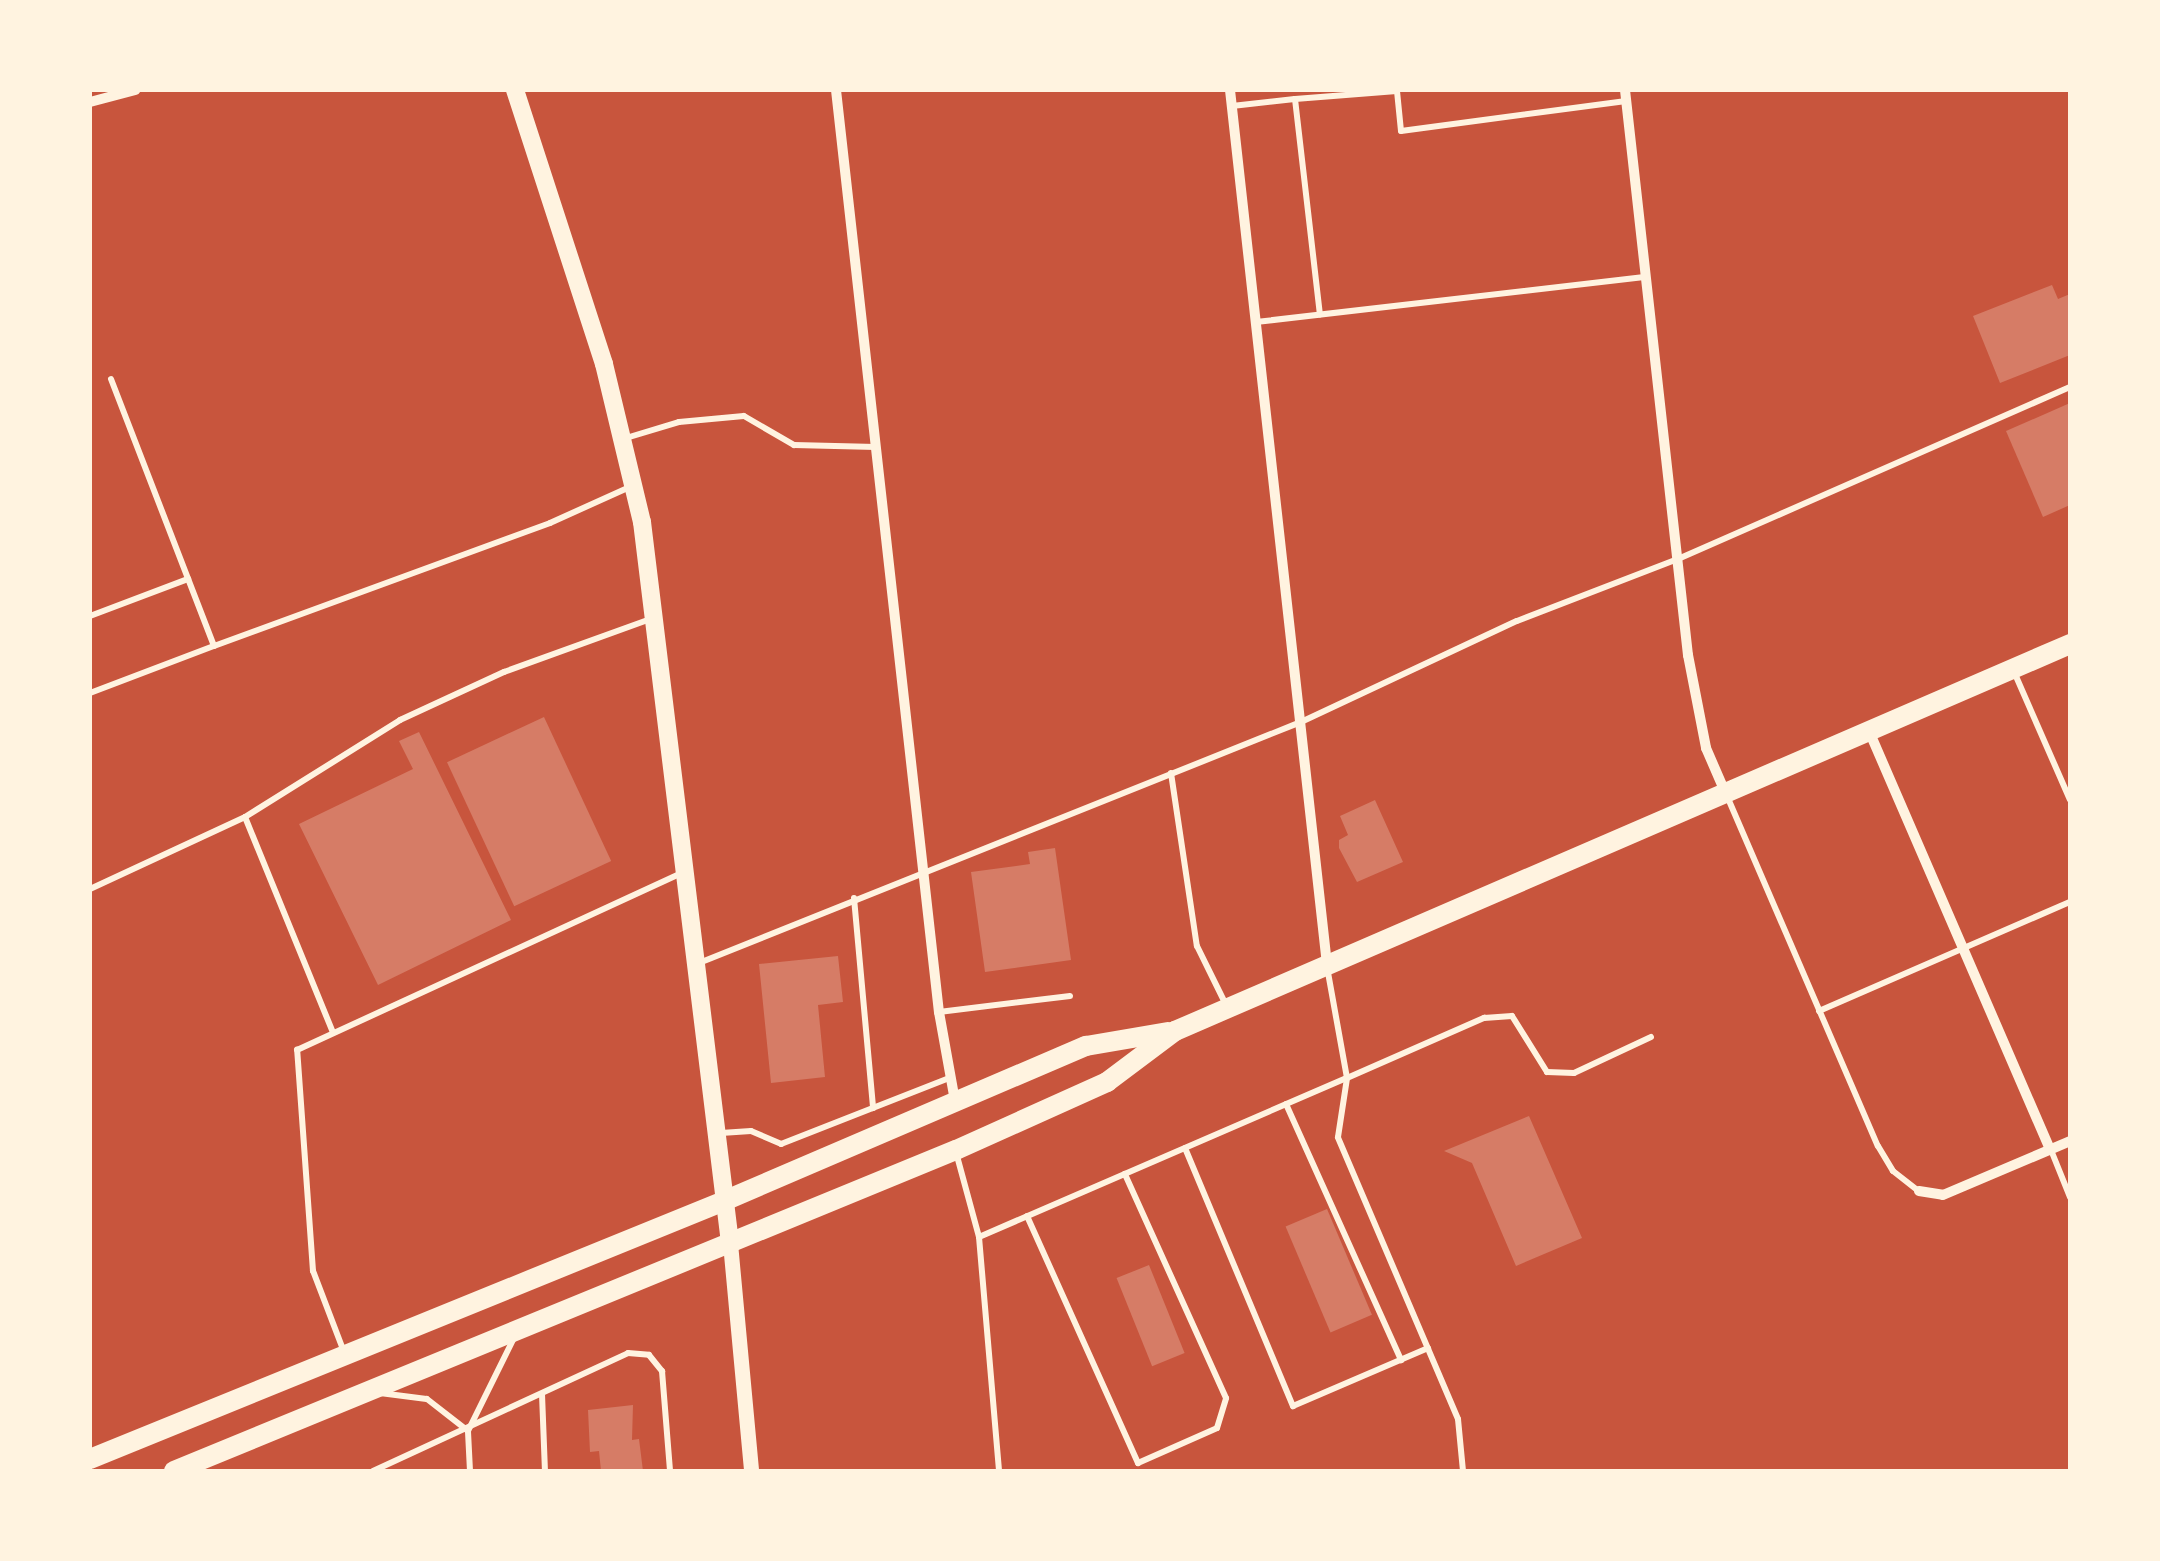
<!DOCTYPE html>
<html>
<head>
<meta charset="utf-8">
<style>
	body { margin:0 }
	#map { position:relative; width:2160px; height:1561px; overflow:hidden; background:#c8553d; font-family:"PT Sans",sans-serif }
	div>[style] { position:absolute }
	.building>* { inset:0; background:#d67c66; transform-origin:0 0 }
	.service>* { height:6px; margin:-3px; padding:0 3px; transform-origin:3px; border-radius:3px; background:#fff3e0 }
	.minor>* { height:10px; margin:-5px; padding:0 5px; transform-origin:5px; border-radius:5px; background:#fff3e0 }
	.tertiary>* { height:15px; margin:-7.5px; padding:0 7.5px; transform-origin:7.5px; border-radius:7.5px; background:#fff3e0 }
	.secondary>* { height:18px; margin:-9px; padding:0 9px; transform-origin:9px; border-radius:9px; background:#fff3e0 }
	.primary>* { height:20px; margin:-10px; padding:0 10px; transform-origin:10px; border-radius:10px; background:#fff3e0 }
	span { translate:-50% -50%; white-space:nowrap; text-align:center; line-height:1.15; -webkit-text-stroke:10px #fff3e0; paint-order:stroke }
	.frame { position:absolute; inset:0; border:92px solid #fff3e0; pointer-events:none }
</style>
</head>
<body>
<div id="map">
	<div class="building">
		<div style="clip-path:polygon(2052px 285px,2058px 299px,2070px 294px,2070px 355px,2000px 383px,1973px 316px)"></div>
		<div style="clip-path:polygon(2070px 403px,2070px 505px,2043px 517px,2006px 431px)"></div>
		<div style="left:544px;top:717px;width:159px;height:107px;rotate:65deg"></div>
		<div style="clip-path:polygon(419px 732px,511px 920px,378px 985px,299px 824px,413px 769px,399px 741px)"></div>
		<div style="clip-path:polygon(1375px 800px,1403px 862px,1357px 882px,1339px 848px,1339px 840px,1348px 835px,1340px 816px)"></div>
		<div style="clip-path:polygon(1055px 848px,1071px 960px,985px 972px,971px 872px,1030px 864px,1028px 852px)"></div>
		<div style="clip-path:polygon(838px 956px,843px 1002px,818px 1005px,825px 1077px,771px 1083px,759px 964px)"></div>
		<div style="clip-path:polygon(1529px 1116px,1582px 1238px,1516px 1266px,1472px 1163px,1444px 1151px)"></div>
		<div style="left:1327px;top:1209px;width:115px;height:45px;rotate:67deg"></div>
		<div style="left:1149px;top:1265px;width:95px;height:35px;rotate:68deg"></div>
		<div style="clip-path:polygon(633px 1405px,632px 1440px,639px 1439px,643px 1471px,601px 1471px,599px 1451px,590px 1452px,588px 1410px)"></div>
	</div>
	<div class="service">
		<div style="left:1295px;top:99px;width:102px;rotate:-4.5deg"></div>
		<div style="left:1397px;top:91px;width:40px;rotate:84.3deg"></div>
		<div style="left:1401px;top:131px;width:227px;rotate:-7.6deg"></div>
		<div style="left:1232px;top:106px;width:63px;rotate:-6.3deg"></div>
		<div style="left:1295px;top:99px;width:217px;rotate:83.4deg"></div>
		<div style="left:1256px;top:322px;width:393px;rotate:-6.6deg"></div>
		<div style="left:111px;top:379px;width:286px;rotate:68.9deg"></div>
		<div style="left:214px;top:646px;width:358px;rotate:-20.1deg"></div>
		<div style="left:550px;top:523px;width:90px;rotate:-24.3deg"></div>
		<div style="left:626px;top:438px;width:55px;rotate:-16.8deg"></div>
		<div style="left:679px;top:422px;width:65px;rotate:-5.3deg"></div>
		<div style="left:744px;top:416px;width:58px;rotate:30.1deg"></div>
		<div style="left:794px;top:445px;width:82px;rotate:1.4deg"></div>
		<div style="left:90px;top:616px;width:105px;rotate:-20.7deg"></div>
		<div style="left:2015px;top:674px;width:137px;rotate:66.4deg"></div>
		<div style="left:90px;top:693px;width:133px;rotate:-20.8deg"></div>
		<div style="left:1171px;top:773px;width:175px;rotate:81.5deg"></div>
		<div style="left:1197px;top:946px;width:64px;rotate:63.8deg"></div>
		<div style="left:1727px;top:796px;width:381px;rotate:66.7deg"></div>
		<div style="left:1878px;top:1146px;width:29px;rotate:59deg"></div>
		<div style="left:1893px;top:1171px;width:33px;rotate:38deg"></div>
		<div style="left:245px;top:817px;width:233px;rotate:67.8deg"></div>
		<div style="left:90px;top:889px;width:171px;rotate:-24.9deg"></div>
		<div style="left:245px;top:817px;width:183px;rotate:-32deg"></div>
		<div style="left:400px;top:720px;width:115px;rotate:-24.8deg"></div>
		<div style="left:504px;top:672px;width:158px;rotate:-19.9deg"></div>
		<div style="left:854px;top:898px;width:211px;rotate:84.8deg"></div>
		<div style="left:699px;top:963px;width:648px;rotate:-21.82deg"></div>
		<div style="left:1301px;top:722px;width:238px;rotate:-25.1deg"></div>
		<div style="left:1517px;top:621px;width:173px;rotate:-21.1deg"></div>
		<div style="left:1678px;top:559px;width:428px;rotate:-23.7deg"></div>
		<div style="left:1819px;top:1011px;width:274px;rotate:-23.5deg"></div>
		<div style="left:939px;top:1012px;width:132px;rotate:-7deg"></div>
		<div style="left:1286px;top:1104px;width:281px;rotate:65.8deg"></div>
		<div style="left:721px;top:1133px;width:30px;rotate:-4deg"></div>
		<div style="left:751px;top:1131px;width:33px;rotate:23deg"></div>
		<div style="left:781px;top:1144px;width:180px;rotate:-21.4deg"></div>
		<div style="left:1185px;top:1148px;width:280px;rotate:67.3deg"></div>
		<div style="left:1293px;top:1406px;width:147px;rotate:-23.2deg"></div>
		<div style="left:2051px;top:1150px;width:51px;rotate:68deg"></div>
		<div style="left:957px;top:1156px;width:84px;rotate:74.8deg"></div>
		<div style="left:979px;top:1237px;width:235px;rotate:85.1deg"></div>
		<div style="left:1027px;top:1216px;width:271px;rotate:65.8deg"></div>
		<div style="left:1138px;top:1463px;width:86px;rotate:-23.9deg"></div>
		<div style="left:1217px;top:1428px;width:31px;rotate:-73deg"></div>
		<div style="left:1226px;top:1398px;width:246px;rotate:-114.3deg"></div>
		<div style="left:979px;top:1237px;width:401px;rotate:-23.4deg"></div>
		<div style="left:1347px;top:1078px;width:108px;rotate:-100.2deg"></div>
		<div style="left:344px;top:1352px;width:87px;rotate:-110.9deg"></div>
		<div style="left:313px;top:1271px;width:222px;rotate:-94.1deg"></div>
		<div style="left:297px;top:1050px;width:424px;rotate:-24.7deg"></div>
		<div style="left:380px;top:1393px;width:47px;rotate:7.3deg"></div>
		<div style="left:427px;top:1399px;width:51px;rotate:37.8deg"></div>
		<div style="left:542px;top:1394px;width:77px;rotate:87.8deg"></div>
		<div style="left:373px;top:1471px;width:281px;rotate:-24.8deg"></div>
		<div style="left:628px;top:1353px;width:21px;rotate:5deg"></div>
		<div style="left:649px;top:1355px;width:21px;rotate:51deg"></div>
		<div style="left:662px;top:1371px;width:100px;rotate:85.4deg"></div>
		<div style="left:470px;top:1471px;width:40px;rotate:-92.9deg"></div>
		<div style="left:468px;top:1431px;width:104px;rotate:-63.7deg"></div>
		<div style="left:1463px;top:1471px;width:52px;rotate:-95.5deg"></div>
		<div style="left:1458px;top:1419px;width:306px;rotate:-113.1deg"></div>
		<div style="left:1338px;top:1137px;width:60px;rotate:-81.3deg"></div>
		<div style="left:1347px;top:1078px;width:150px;rotate:-23.7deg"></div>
		<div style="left:1484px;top:1018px;width:28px;rotate:-4deg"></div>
		<div style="left:1512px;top:1016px;width:66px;rotate:58deg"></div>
		<div style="left:1547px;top:1072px;width:27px;rotate:2deg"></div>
		<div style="left:1574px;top:1073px;width:85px;rotate:-25.1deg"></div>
	</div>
	<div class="minor">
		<div style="left:836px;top:90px;width:928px;rotate:83.63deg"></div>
		<div style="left:939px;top:1012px;width:90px;rotate:79.8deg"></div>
		<div style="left:1230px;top:90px;width:880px;rotate:83.67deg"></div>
		<div style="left:1625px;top:90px;width:569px;rotate:83.64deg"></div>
		<div style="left:1688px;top:655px;width:95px;rotate:79deg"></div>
		<div style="left:1706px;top:748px;width:48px;rotate:66.6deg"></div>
		<div style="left:90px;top:102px;width:47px;rotate:-14.9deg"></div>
		<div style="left:1869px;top:731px;width:456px;rotate:66.6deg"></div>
		<div style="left:1919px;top:1191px;width:24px;rotate:9deg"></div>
		<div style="left:1943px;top:1195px;width:138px;rotate:-23deg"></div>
	</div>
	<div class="tertiary">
		<div style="left:730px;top:1243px;width:229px;rotate:84.7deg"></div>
	</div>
	<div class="secondary">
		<div style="left:515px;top:90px;width:288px;rotate:72deg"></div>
		<div style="left:604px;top:364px;width:163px;rotate:76.5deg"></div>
		<div style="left:642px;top:522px;width:726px;rotate:83.04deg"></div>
	</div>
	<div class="primary">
		<div style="left:90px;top:1459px;width:684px;rotate:-22.14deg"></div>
		<div style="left:724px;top:1201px;width:394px;rotate:-23.2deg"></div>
		<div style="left:1086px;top:1046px;width:83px;rotate:-9.7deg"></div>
		<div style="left:174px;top:1471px;width:845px;rotate:-22.32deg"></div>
		<div style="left:956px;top:1150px;width:166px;rotate:-24.2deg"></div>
		<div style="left:1107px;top:1082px;width:85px;rotate:-36.9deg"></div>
		<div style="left:1175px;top:1031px;width:975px;rotate:-23.38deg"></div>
	</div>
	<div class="frame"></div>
</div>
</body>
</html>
